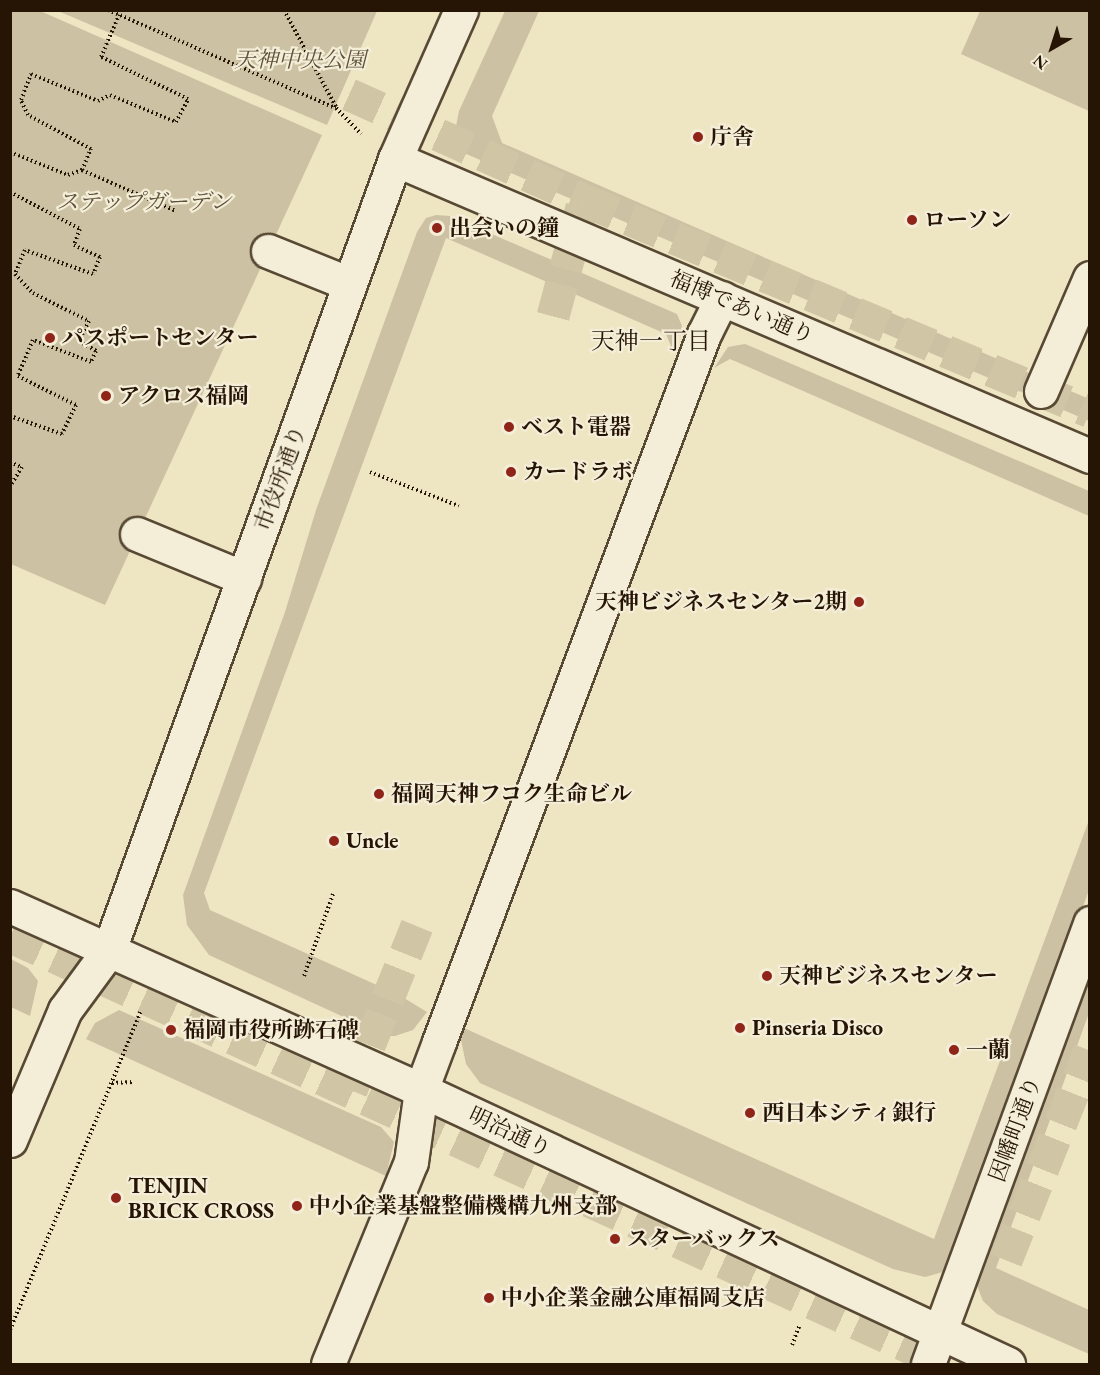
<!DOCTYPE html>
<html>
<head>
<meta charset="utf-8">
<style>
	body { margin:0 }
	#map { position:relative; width:1100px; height:1375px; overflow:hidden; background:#eee5c3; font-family:"EB Garamond","Noto Serif JP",serif }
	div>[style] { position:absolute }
	.green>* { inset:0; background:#ccc2a3 }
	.minor-tunnel>* { height:33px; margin-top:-16.5px; transform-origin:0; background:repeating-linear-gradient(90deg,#d0c6a6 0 33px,transparent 0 49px) }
	.path>* { height:4px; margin-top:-2px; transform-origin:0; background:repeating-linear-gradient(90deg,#261505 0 1.5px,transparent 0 4.5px) }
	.roads { filter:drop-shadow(2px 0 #584934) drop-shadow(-2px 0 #584934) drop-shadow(0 2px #584934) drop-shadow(0 -2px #584934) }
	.minor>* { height:33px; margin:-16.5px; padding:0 16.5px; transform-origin:16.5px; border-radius:16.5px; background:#f4eed8 }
	.dots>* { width:16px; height:16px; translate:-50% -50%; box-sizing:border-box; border:3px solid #f4eed8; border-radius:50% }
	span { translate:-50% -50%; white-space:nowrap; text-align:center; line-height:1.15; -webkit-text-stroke:4.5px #f4eed8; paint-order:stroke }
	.park-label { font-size:22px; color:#60523c; font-style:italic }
	.poi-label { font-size:22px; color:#261505; font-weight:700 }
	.left { translate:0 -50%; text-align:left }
	.right { translate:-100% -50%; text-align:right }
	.street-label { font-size:22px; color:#261505 }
	.neighbourhood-label { font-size:24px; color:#261505 }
	.frame { position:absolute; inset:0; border:12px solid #261505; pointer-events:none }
	.north { position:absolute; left:1022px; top:18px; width:60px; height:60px; -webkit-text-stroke:4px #f4eed8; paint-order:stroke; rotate:219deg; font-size:16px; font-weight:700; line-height:24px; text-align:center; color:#261505 }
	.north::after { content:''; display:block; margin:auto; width:21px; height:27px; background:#261505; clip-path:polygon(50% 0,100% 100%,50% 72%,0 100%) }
</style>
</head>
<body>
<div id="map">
	<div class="green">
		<div style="clip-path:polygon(38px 10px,322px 135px,105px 605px,11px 564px,11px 11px)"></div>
		<div style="clip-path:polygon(58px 11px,377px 11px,327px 125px)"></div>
		<div style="clip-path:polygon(505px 11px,539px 11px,492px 116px,502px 143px,1089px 399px,1089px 421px,464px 153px,455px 131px,459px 111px)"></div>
		<div style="clip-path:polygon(980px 11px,1089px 11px,1089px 111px,961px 54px)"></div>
		<div style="clip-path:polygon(436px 215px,450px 216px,677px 314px,682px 326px,673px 351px,666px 334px,446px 238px,204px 893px,210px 910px,399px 995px,427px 1012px,413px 1030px,395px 1036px,385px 1036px,209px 955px,187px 925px,183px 895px,285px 612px,316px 510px,417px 232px,426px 218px)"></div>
		<div style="clip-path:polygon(745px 344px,1089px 491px,1089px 516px,730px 359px,714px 368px,728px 347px)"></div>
		<div style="clip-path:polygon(1089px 820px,1089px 890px,952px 1266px,943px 1272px,925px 1277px,893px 1269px,480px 1083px,466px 1064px,461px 1040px,464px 1028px,934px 1239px)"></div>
		<div style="clip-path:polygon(11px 959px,28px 968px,38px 981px,30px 1016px,11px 1007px)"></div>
		<div style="clip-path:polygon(1089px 967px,1089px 1013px,996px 1268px,1089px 1310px,1089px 1354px,997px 1314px,983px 1301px,974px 1278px)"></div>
		<div style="clip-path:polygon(119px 1010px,381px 1127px,394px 1142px,386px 1176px,86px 1039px,95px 1023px)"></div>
	</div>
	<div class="minor-tunnel">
		<div style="left:349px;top:94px;width:258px;rotate:24.3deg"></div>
		<div style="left:584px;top:200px;width:548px;rotate:22.64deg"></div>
		<div style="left:553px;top:316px;width:113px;rotate:-75.1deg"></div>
		<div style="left:10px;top:936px;width:1030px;rotate:24.55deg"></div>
		<div style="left:351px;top:1090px;width:177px;rotate:-68.1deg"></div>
		<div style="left:1006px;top:1260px;width:226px;rotate:-68.2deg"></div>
	</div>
	<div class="path">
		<div style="left:108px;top:10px;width:248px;rotate:23.3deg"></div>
		<div style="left:336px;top:108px;width:36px;rotate:46deg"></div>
		<div style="left:284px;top:10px;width:110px;rotate:61.8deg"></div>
		<div style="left:10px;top:152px;width:62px;rotate:21.6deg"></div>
		<div style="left:68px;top:175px;width:15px;rotate:-20deg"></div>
		<div style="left:82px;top:170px;width:23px;rotate:-67deg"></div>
		<div style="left:91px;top:149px;width:72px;rotate:-151.6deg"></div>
		<div style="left:28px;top:115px;width:17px;rotate:-115deg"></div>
		<div style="left:21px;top:100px;width:28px;rotate:-69deg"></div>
		<div style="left:31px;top:74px;width:72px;rotate:21.9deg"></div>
		<div style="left:98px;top:101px;width:13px;rotate:-27deg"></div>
		<div style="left:110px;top:95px;width:71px;rotate:22.2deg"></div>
		<div style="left:176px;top:122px;width:26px;rotate:-62deg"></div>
		<div style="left:188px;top:99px;width:97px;rotate:-154.2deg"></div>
		<div style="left:101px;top:57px;width:46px;rotate:-66.8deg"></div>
		<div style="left:82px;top:170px;width:103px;rotate:23.6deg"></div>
		<div style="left:10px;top:192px;width:79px;rotate:27.9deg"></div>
		<div style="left:80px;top:229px;width:17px;rotate:111deg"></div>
		<div style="left:74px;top:245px;width:29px;rotate:25deg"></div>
		<div style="left:100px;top:257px;width:18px;rotate:112deg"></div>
		<div style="left:93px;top:274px;width:72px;rotate:-160.6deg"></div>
		<div style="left:25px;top:250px;width:26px;rotate:113deg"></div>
		<div style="left:15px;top:274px;width:26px;rotate:47deg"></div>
		<div style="left:33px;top:293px;width:63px;rotate:26.6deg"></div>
		<div style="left:89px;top:321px;width:22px;rotate:117deg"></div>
		<div style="left:79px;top:341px;width:20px;rotate:30deg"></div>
		<div style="left:96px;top:351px;width:12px;rotate:114deg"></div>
		<div style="left:91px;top:362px;width:62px;rotate:-159.2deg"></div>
		<div style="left:33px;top:340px;width:39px;rotate:113deg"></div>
		<div style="left:18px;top:376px;width:65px;rotate:26.6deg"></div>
		<div style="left:76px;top:405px;width:32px;rotate:116deg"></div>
		<div style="left:62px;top:434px;width:55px;rotate:-160.9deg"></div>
		<div style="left:10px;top:462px;width:13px;rotate:23deg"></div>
		<div style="left:22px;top:467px;width:22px;rotate:122deg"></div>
		<div style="left:370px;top:472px;width:95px;rotate:20.9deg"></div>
		<div style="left:304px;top:976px;width:87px;rotate:-70.5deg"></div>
		<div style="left:112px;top:1083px;width:21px;rotate:-3deg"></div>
		<div style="left:10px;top:1330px;width:346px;rotate:-67.7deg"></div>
		<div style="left:792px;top:1345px;width:22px;rotate:-69deg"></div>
	</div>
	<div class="roads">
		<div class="minor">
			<div style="left:395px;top:159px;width:756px;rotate:23.14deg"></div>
			<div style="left:268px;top:251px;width:88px;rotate:21.9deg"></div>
			<div style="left:1041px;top:391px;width:123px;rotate:-66.6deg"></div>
			<div style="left:137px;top:534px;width:116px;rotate:22.4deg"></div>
			<div style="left:10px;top:906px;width:450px;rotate:24.1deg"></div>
			<div style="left:421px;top:1090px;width:648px;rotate:25.02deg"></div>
			<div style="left:10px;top:1140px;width:141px;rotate:-67.1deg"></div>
			<div style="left:65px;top:1010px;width:74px;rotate:-53.7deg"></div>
			<div style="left:109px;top:950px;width:841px;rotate:-70.12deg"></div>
			<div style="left:395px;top:159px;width:163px;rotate:-66.1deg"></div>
			<div style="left:328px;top:1364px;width:218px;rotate:-67.7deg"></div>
			<div style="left:411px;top:1162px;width:73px;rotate:-82.1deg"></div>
			<div style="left:421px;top:1090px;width:51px;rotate:-69.4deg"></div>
			<div style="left:439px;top:1042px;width:756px;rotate:-69.48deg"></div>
			<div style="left:704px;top:334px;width:40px;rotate:-63.4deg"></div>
			<div style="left:928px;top:1364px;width:470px;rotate:-69.8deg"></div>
		</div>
	</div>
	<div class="dots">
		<div style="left:698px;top:137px;background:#8f2418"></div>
		<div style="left:912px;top:220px;background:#8f2418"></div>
		<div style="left:437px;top:228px;background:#8f2418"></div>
		<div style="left:50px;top:338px;background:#8f2418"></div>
		<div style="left:106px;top:396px;background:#8f2418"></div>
		<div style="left:509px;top:427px;background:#8f2418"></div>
		<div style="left:511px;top:472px;background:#8f2418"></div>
		<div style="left:859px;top:602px;background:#8f2418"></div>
		<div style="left:379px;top:794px;background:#8f2418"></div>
		<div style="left:334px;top:841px;background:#8f2418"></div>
		<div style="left:767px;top:976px;background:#8f2418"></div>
		<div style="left:740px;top:1028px;background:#8f2418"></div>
		<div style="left:171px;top:1030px;background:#8f2418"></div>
		<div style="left:954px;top:1050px;background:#8f2418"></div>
		<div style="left:750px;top:1113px;background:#8f2418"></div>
		<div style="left:116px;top:1198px;background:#8f2418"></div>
		<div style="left:297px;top:1206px;background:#8f2418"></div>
		<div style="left:615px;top:1239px;background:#8f2418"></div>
		<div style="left:489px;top:1298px;background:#8f2418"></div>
	</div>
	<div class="park-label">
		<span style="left:300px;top:60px">天神中央公園</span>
		<span style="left:144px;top:202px">ステップガーデン</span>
	</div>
	<div class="poi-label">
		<span class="left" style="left:710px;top:137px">庁舎</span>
		<span class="left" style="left:924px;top:220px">ローソン</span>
		<span class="left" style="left:449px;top:228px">出会いの鐘</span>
		<span class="left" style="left:62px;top:338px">パスポートセンター</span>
		<span class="left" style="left:118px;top:396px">アクロス福岡</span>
		<span class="left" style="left:521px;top:427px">ベスト電器</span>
		<span class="left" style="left:523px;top:472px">カードラボ</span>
		<span class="right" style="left:847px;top:602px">天神ビジネスセンター2期</span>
		<span class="left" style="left:391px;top:794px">福岡天神フコク生命ビル</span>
		<span class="left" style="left:346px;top:841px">Uncle</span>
		<span class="left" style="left:779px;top:976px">天神ビジネスセンター</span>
		<span class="left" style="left:752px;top:1028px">Pinseria Disco</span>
		<span class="left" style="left:183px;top:1030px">福岡市役所跡石碑</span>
		<span class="left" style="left:966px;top:1050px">一蘭</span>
		<span class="left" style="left:762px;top:1113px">西日本シティ銀行</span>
		<span class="left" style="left:128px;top:1198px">TENJIN<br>BRICK CROSS</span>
		<span class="left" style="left:309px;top:1206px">中小企業基盤整備機構九州支部</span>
		<span class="left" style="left:627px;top:1239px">スターバックス</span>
		<span class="left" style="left:501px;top:1298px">中小企業金融公庫福岡支店</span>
	</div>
	<div class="street-label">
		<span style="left:742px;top:307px;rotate:23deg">福博であい通り</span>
		<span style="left:280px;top:478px;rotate:-70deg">市役所通り</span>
		<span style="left:1015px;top:1129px;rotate:-70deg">因幡町通り</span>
		<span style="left:510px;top:1132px;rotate:25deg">明治通り</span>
	</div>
	<div class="neighbourhood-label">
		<span style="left:651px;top:341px">天神一丁目</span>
	</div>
	<div class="frame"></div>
	<div class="north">N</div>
</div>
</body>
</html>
